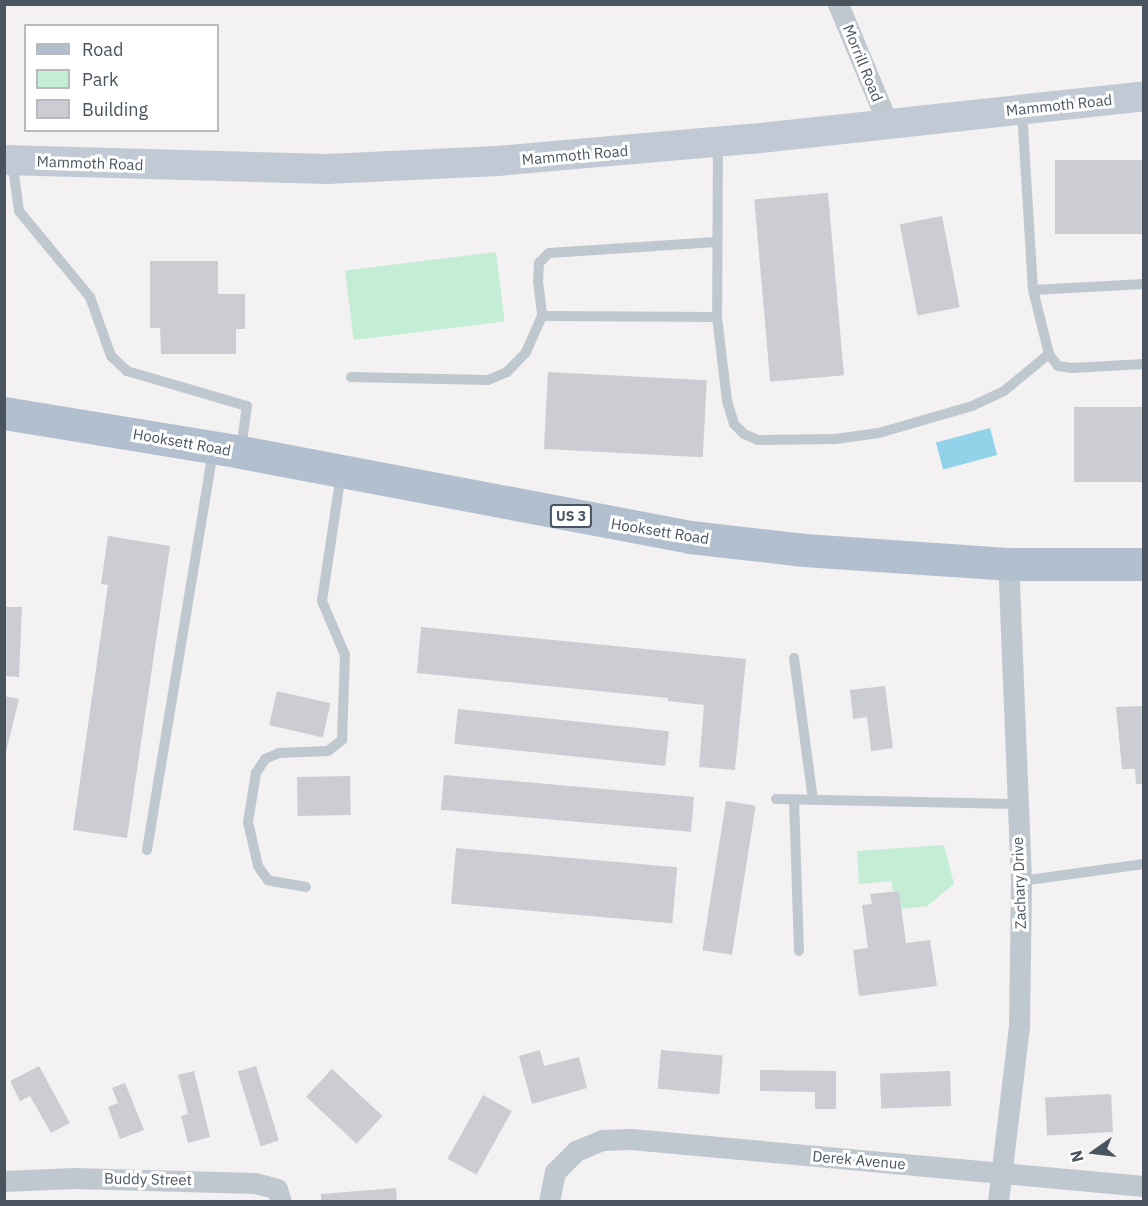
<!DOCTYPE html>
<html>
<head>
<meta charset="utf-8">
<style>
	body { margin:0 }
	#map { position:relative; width:1148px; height:1206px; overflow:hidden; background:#f3f1f1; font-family:"IBM Plex Sans",sans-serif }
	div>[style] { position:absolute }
	.green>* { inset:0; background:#c3eed5; transform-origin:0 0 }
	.water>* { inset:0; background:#92d3e9; transform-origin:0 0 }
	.building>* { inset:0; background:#cbcdd3; transform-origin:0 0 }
	.lane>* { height:10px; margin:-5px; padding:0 5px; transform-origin:5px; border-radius:5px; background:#c0c8cf }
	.street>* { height:21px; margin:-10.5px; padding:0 10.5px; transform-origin:10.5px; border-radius:10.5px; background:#c0c8cf }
	.secondary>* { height:30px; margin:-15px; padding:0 15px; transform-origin:15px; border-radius:15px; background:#c0c9d4 }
	.primary>* { height:33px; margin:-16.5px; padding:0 16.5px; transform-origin:16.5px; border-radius:16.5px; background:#b2bfce }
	span { translate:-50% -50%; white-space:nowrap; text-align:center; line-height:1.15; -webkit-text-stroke:6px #fff; paint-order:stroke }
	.shield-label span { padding:2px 4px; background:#fff; border:2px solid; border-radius:4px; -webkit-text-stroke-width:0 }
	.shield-label { font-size:14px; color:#4a545e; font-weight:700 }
	.street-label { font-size:15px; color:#4a545e }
	.frame { position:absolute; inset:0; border:6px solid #4a545e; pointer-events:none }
	.legend { position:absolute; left:24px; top:24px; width:195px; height:108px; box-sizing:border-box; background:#fff; border:2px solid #b7bbbf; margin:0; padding:8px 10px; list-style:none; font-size:18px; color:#4a545e }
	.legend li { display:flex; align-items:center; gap:12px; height:30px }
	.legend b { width:30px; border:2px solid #b7bbbf }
	.north { position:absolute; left:1064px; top:1122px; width:60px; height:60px; -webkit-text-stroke:4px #fff; paint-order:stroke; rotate:256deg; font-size:16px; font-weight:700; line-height:24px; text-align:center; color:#4a545e }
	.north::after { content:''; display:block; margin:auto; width:21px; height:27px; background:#4a545e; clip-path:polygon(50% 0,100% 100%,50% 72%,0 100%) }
</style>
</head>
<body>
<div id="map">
	<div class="green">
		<div style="left:496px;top:252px;width:70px;height:152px;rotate:83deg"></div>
		<div style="clip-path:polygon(944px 845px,954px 884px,927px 906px,902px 909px,899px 891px,893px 891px,891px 881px,859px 884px,857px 851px)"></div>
	</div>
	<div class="water">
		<div style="left:990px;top:428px;width:28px;height:56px;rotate:75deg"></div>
	</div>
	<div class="building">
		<div style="left:1144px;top:160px;width:74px;height:89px;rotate:90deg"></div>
		<div style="left:828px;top:193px;width:183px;height:74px;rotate:85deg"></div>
		<div style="left:942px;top:216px;width:93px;height:43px;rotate:79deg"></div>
		<div style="clip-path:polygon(150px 261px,218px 261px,218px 294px,245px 294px,245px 329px,236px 329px,236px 354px,161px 354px,160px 328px,150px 328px)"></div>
		<div style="left:548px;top:372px;width:159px;height:77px;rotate:3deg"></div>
		<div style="left:1144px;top:407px;width:75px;height:70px;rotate:90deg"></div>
		<div style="clip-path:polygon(108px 536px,170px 546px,127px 838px,73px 830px,108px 585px,101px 584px)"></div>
		<div style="clip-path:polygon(4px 607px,22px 607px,19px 677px,4px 676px)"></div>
		<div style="clip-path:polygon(421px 627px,746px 659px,735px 770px,699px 767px,704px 705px,668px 701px,668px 698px,417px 673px)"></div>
		<div style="clip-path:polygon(885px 686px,893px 748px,871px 751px,867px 717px,853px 719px,850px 690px)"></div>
		<div style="left:277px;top:691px;width:55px;height:35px;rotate:13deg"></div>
		<div style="clip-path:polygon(4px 696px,19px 699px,5px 756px,4px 756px)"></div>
		<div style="clip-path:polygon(1144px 706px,1144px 784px,1136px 784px,1135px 769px,1122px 769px,1116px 707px)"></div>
		<div style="left:458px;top:709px;width:212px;height:35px;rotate:6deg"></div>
		<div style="left:444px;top:775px;width:251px;height:35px;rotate:5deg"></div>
		<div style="left:350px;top:776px;width:39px;height:53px;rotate:89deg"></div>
		<div style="left:726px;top:801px;width:30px;height:151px;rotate:9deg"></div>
		<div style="left:456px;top:848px;width:222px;height:56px;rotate:5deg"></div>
		<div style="clip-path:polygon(899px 891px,906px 943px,930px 940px,937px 986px,859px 996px,853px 950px,868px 948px,862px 905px,872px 904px,870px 894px)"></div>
		<div style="clip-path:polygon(540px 1050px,544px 1066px,579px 1057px,587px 1088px,532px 1104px,519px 1056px)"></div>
		<div style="left:661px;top:1050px;width:62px;height:39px;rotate:5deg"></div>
		<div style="clip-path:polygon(39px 1066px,70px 1123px,51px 1133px,30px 1096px,20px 1101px,10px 1081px)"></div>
		<div style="left:256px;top:1066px;width:78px;height:19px;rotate:73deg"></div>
		<div style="left:332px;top:1069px;width:69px;height:38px;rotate:43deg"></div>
		<div style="clip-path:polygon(760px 1070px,836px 1071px,836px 1109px,815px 1109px,815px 1092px,760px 1091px)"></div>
		<div style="clip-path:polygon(194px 1071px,210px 1137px,188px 1143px,181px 1116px,188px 1114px,178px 1075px)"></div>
		<div style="left:950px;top:1071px;width:35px;height:70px;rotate:88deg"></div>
		<div style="clip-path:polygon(125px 1083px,144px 1130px,120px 1139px,108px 1107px,118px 1103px,112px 1088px)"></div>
		<div style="left:1111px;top:1094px;width:38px;height:66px;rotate:87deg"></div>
		<div style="left:483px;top:1095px;width:33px;height:73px;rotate:29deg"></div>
		<div style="clip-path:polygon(396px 1188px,397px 1202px,321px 1202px,321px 1194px)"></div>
	</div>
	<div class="lane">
		<div style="left:718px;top:142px;width:175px;rotate:90.3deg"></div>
		<div style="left:717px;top:317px;width:85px;rotate:83.2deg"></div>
		<div style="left:727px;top:401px;width:24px;rotate:73deg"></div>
		<div style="left:734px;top:424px;width:14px;rotate:45deg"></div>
		<div style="left:744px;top:434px;width:15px;rotate:23deg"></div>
		<div style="left:758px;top:440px;width:77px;rotate:-0.7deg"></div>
		<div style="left:835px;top:439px;width:44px;rotate:-7.8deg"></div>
		<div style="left:879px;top:433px;width:97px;rotate:-16.2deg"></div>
		<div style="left:972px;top:406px;width:35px;rotate:-25deg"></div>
		<div style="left:1004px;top:391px;width:58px;rotate:-39.4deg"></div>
		<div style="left:1049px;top:354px;width:66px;rotate:-104deg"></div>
		<div style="left:1033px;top:290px;width:178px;rotate:-93.5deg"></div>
		<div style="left:12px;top:161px;width:50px;rotate:82deg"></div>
		<div style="left:19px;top:211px;width:112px;rotate:50.5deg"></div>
		<div style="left:90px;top:297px;width:63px;rotate:70.4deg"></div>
		<div style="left:111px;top:356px;width:22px;rotate:43deg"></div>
		<div style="left:127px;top:371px;width:125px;rotate:16.3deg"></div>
		<div style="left:247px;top:406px;width:43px;rotate:97.9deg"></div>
		<div style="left:716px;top:242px;width:167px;rotate:176.2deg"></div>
		<div style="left:549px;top:253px;width:14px;rotate:135deg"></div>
		<div style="left:539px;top:263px;width:18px;rotate:93deg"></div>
		<div style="left:538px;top:281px;width:35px;rotate:83deg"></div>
		<div style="left:542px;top:316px;width:175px;rotate:0.3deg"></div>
		<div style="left:1033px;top:290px;width:111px;rotate:-3.1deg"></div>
		<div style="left:1049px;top:354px;width:15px;rotate:53deg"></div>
		<div style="left:1058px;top:366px;width:14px;rotate:8deg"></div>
		<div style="left:1072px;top:368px;width:72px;rotate:-3.2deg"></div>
		<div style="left:351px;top:377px;width:137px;rotate:1.3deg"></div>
		<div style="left:488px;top:380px;width:21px;rotate:-23deg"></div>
		<div style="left:507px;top:372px;width:28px;rotate:-46deg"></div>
		<div style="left:526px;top:352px;width:39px;rotate:-66deg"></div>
		<div style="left:794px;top:658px;width:143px;rotate:82.4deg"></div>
		<div style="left:776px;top:799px;width:239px;rotate:1.2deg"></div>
		<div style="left:794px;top:800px;width:151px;rotate:88.1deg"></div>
		<div style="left:147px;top:850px;width:404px;rotate:-80.6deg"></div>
		<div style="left:1021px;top:881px;width:124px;rotate:-7.9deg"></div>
		<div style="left:306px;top:887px;width:39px;rotate:-170deg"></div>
		<div style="left:268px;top:880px;width:17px;rotate:-126deg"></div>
		<div style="left:258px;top:866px;width:45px;rotate:-102.8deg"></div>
		<div style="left:248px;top:822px;width:50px;rotate:-80.7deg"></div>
		<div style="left:256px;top:773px;width:17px;rotate:-57deg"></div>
		<div style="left:265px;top:759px;width:15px;rotate:-23deg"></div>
		<div style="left:279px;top:753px;width:49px;rotate:-2.3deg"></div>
		<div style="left:328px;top:751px;width:18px;rotate:-38deg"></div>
		<div style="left:342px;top:740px;width:85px;rotate:-88deg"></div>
		<div style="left:345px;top:655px;width:59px;rotate:-113.1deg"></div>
		<div style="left:322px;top:601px;width:128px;rotate:-81.5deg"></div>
	</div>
	<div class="street">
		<div style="left:838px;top:4px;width:128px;rotate:67.4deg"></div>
		<div style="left:4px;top:1181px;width:69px;rotate:-2.5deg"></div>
		<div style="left:73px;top:1178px;width:182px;rotate:1.6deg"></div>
		<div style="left:255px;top:1183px;width:23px;rotate:15deg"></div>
		<div style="left:277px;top:1189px;width:14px;rotate:73deg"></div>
		<div style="left:549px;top:1202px;width:31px;rotate:-79deg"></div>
		<div style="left:555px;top:1172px;width:30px;rotate:-45deg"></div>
		<div style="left:576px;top:1151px;width:28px;rotate:-23deg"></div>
		<div style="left:602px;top:1140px;width:29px;rotate:-2deg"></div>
		<div style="left:631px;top:1139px;width:515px;rotate:5.23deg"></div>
		<div style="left:998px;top:1202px;width:178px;rotate:-83.2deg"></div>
		<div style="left:1019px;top:1025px;width:144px;rotate:-89.2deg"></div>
		<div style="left:1021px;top:881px;width:317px;rotate:-92.3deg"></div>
	</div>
	<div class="secondary">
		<div style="left:4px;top:160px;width:323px;rotate:1.6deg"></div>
		<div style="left:327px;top:169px;width:170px;rotate:-2.7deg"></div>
		<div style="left:497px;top:161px;width:255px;rotate:-5deg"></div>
		<div style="left:751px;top:139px;width:395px;rotate:-6.2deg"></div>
	</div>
	<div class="primary">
		<div style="left:4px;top:413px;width:240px;rotate:9.3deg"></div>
		<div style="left:241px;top:452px;width:457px;rotate:10.7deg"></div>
		<div style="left:690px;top:537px;width:115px;rotate:6.5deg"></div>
		<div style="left:804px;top:550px;width:204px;rotate:3.9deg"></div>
		<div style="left:1008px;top:564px;width:136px"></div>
	</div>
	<div class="shield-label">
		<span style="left:571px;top:516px">US 3</span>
	</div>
	<div class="street-label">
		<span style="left:863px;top:63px;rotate:68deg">Morrill Road</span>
		<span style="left:1059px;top:105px;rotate:-6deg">Mammoth Road</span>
		<span style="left:575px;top:155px;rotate:-5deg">Mammoth Road</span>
		<span style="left:90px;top:163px;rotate:2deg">Mammoth Road</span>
		<span style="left:182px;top:442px;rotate:10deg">Hooksett Road</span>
		<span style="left:660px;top:531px;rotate:9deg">Hooksett Road</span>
		<span style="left:1019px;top:883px;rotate:-92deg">Zachary Drive</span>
		<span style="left:859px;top:1160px;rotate:5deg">Derek Avenue</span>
		<span style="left:148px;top:1179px;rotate:1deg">Buddy Street</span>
	</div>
	<div class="frame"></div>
	<ul class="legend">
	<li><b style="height:8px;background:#b2bfce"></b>Road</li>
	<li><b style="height:16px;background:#c3eed5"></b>Park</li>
	<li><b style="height:16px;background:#cbcdd3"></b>Building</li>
	</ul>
	<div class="north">N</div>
</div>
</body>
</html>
